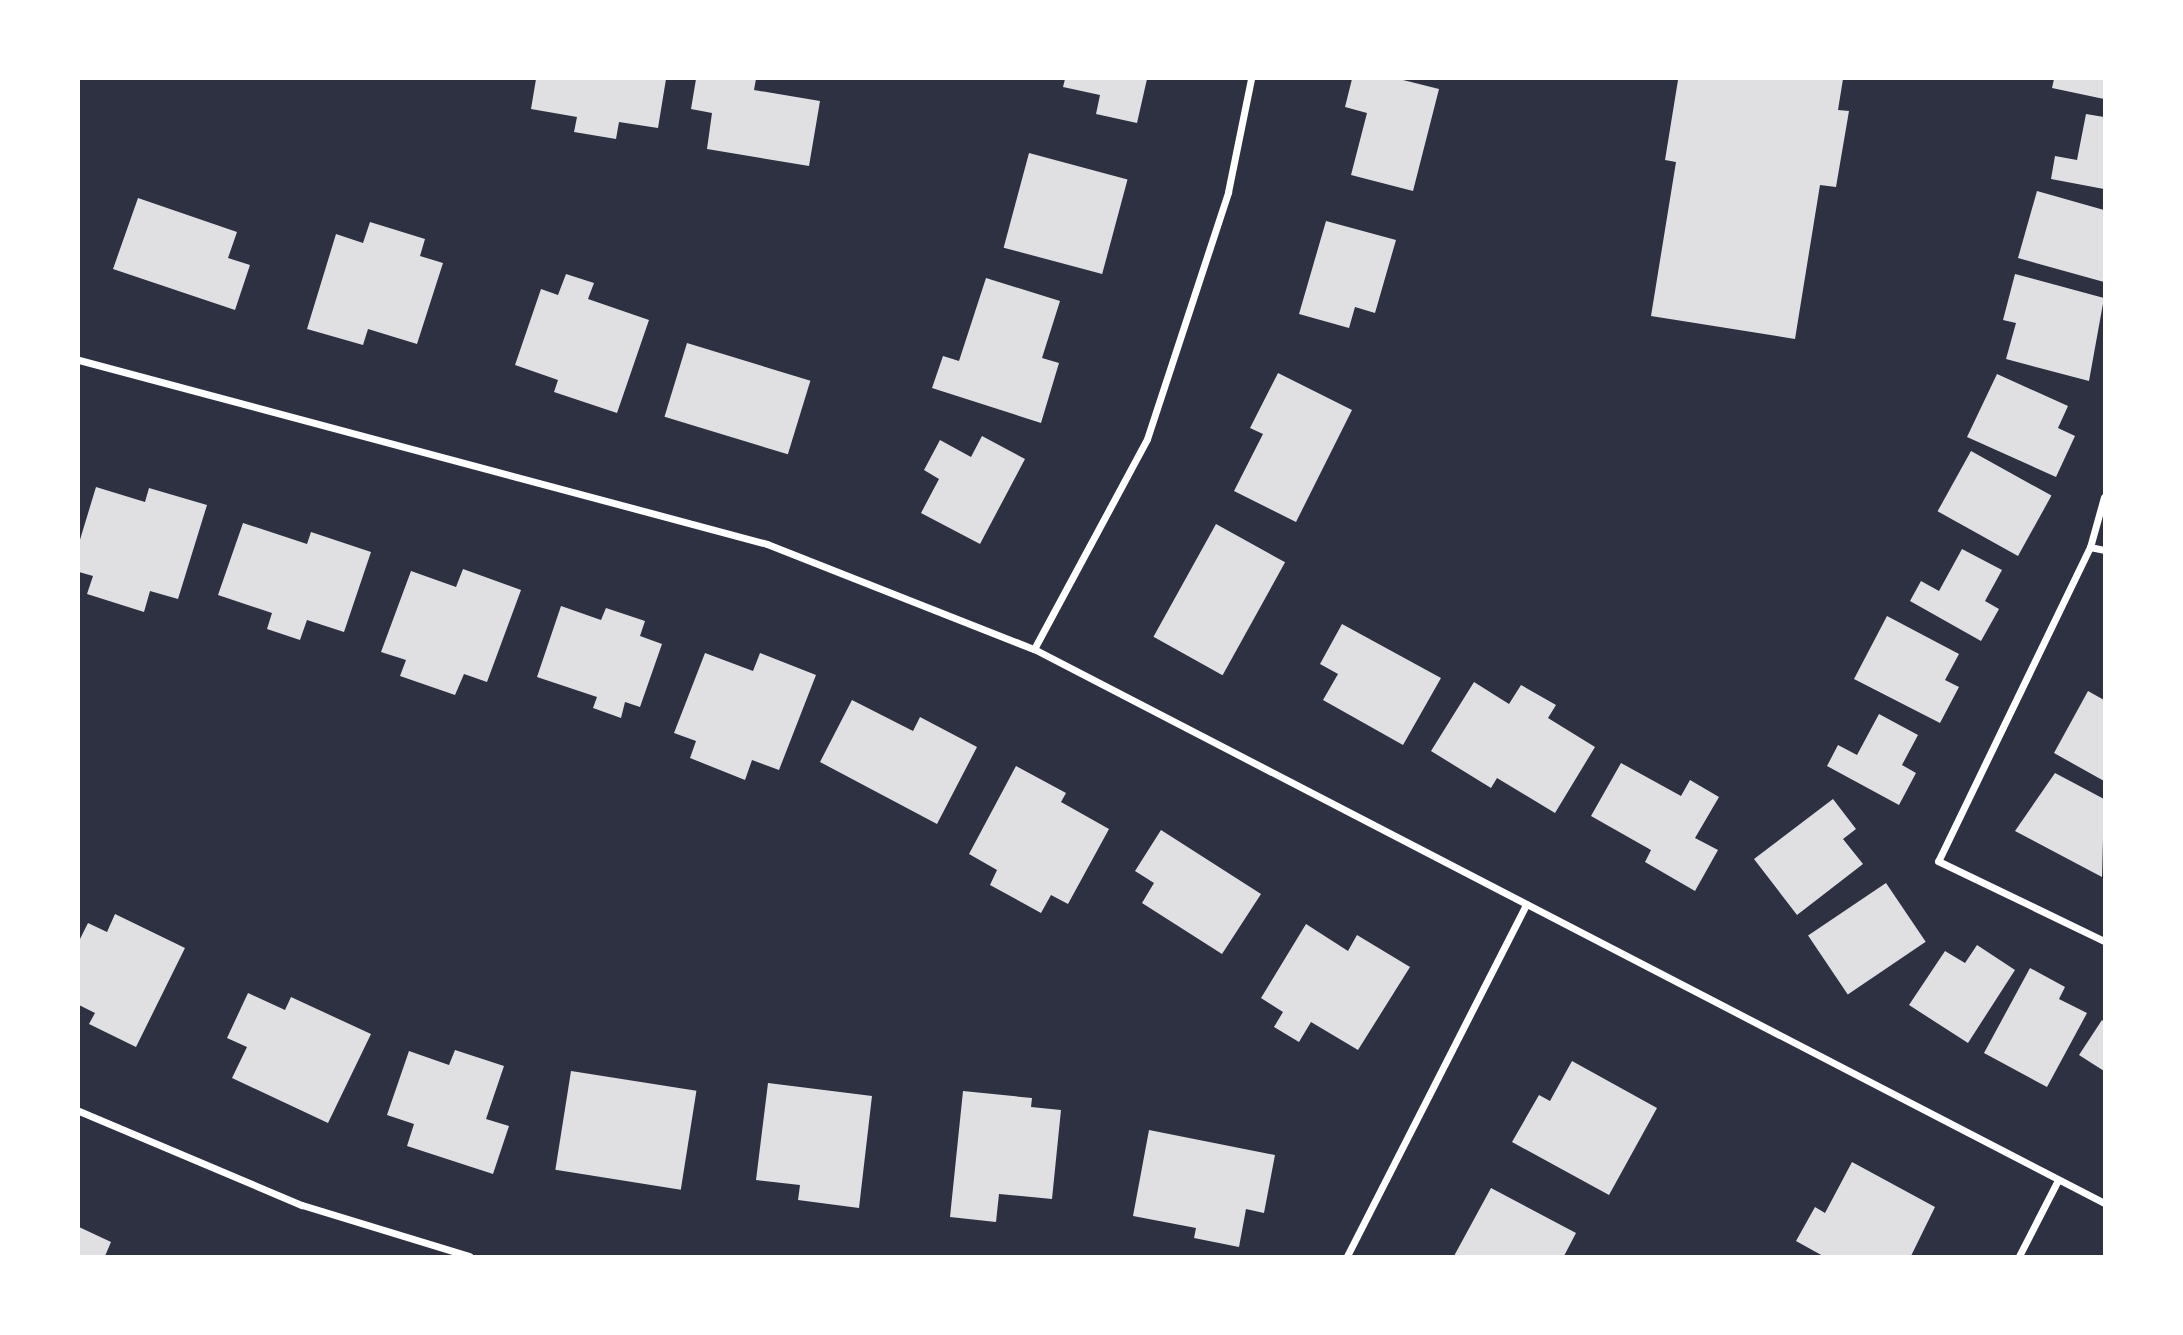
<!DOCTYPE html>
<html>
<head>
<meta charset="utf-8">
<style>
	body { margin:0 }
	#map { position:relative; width:2183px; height:1335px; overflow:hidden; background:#2d3142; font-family:"Public Sans",sans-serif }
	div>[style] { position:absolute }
	.building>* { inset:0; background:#e0e0e3; transform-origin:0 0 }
	.minor>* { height:7px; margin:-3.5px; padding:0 3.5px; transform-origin:3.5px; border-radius:3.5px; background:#fff }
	span { translate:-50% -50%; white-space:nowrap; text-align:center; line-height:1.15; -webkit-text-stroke:7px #fff; paint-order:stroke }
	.frame { position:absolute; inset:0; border:80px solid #fff; pointer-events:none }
</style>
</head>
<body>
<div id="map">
	<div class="building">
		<div style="clip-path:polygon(536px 79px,666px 79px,658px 128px,619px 122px,616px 139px,574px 132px,577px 117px,531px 109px)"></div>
		<div style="clip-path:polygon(696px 79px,756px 79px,754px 90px,820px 101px,809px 166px,707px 149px,712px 113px,691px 109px)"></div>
		<div style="clip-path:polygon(1065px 79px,1147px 79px,1137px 123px,1096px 114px,1100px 95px,1063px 87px)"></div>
		<div style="clip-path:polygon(1352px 79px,1399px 79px,1439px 89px,1413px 191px,1351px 175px,1367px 113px,1345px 107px)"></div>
		<div style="clip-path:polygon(1843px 79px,1838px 110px,1849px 111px,1836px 187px,1820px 185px,1795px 339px,1651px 316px,1676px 162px,1665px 160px,1678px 80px)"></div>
		<div style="clip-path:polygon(2054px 79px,2104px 79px,2104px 99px,2052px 88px)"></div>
		<div style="clip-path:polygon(2086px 114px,2104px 117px,2104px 189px,2051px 179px,2055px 156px,2077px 160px)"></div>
		<div style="left:1029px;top:153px;width:102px;height:98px;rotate:15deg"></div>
		<div style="clip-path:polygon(2037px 191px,2104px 210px,2104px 282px,2018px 258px)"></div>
		<div style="clip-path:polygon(138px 198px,237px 232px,228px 258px,250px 265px,235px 310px,113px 269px)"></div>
		<div style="clip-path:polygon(1326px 221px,1396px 240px,1375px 313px,1355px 307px,1349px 328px,1299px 314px)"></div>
		<div style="clip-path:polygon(370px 222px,425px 239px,420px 256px,443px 263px,417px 344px,368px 329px,363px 345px,307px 329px,336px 234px,363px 243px)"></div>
		<div style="clip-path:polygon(566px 274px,594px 283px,588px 299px,649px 320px,617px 413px,554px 392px,558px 380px,515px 365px,541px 289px,558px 295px)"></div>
		<div style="clip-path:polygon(2015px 274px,2104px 298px,2089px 381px,2006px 359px,2016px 323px,2003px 320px)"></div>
		<div style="clip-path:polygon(986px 278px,1060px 301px,1042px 358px,1059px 363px,1041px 423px,932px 388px,943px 356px,959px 361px)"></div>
		<div style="left:687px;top:343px;width:129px;height:77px;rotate:17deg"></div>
		<div style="clip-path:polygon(1278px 373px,1352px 410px,1296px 522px,1234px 491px,1263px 434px,1250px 428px)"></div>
		<div style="clip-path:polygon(1997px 374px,2068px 406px,2058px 428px,2075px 436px,2056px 477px,1967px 437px)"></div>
		<div style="clip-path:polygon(982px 436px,1025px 459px,980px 544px,921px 513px,939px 479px,924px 470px,940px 440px,971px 457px)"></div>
		<div style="left:1971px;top:451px;width:92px;height:69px;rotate:29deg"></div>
		<div style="clip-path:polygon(96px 487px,145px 502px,149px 488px,207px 505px,178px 599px,150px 591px,144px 612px,87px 594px,93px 576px,79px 572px,79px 543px)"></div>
		<div style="clip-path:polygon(243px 523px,307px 544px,311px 532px,371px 552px,344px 632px,307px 620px,300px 640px,267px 629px,272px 613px,218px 595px)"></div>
		<div style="left:1216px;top:524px;width:79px;height:129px;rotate:29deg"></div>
		<div style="clip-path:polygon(1962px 549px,2002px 570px,1985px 601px,1999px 609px,1981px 641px,1910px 601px,1921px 581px,1939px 591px)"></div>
		<div style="clip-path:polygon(463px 569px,521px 590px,487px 682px,464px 674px,455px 695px,400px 676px,406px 660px,381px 652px,411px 571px,456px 587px)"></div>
		<div style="clip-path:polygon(561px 606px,601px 620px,606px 608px,645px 621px,640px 636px,662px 644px,640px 707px,625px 702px,621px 718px,593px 708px,597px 697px,537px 677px)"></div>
		<div style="clip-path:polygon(1887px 616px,1959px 654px,1945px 680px,1959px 687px,1940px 723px,1854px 679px)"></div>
		<div style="clip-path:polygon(1342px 624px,1441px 678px,1403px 745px,1323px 700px,1338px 674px,1320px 664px)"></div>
		<div style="clip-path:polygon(705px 653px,753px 671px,760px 653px,816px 675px,779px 770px,752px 760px,745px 780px,690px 758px,696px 741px,674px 733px)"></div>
		<div style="clip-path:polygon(1474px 682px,1509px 704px,1521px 685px,1556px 705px,1548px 718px,1595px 747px,1555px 813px,1497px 778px,1491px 788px,1431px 751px)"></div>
		<div style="clip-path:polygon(2088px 691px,2104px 700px,2104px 781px,2054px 753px)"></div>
		<div style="clip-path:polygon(852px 700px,913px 731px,920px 717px,977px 747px,937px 824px,820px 762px)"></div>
		<div style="clip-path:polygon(1879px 714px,1918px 735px,1902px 765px,1916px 773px,1899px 805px,1827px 766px,1838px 745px,1857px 755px)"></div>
		<div style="clip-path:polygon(1621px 763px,1681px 796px,1690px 780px,1719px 797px,1695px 838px,1718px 850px,1695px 891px,1645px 862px,1651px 850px,1591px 816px)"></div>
		<div style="clip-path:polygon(1016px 766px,1066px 793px,1061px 802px,1109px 829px,1068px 904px,1051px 895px,1041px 913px,990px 885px,997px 870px,969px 854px)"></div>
		<div style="clip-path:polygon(2055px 773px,2104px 799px,2102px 877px,2015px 831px)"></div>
		<div style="clip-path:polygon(1833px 799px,1856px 829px,1843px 839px,1863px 864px,1797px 915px,1754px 859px)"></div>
		<div style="clip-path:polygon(1161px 830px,1261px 894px,1222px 954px,1142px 903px,1154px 883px,1135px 871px)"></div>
		<div style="left:1886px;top:883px;width:71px;height:94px;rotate:56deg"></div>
		<div style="clip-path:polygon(115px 914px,185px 948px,136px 1047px,89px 1024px,95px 1013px,79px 1005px,79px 941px,88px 923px,107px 932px)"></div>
		<div style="clip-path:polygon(1306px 924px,1348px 951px,1357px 935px,1410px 967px,1358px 1050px,1311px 1022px,1299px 1042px,1274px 1027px,1283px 1012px,1261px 998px)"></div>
		<div style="clip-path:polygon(1977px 945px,2015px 970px,1968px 1043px,1909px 1005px,1945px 951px,1965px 963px)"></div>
		<div style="clip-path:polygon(2030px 968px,2065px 987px,2059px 999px,2087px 1013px,2047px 1087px,1984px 1053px)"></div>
		<div style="clip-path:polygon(248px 993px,285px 1010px,291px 997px,371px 1034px,328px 1123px,232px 1078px,247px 1047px,227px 1038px)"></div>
		<div style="clip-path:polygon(2102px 1020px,2104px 1022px,2104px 1071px,2079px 1055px)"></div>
		<div style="clip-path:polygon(455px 1050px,504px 1066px,486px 1119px,509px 1126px,493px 1174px,407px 1146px,414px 1124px,387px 1115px,409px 1051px,449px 1065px)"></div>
		<div style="clip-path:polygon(1572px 1061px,1657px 1108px,1609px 1195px,1512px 1142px,1539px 1095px,1550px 1101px)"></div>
		<div style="left:571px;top:1071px;width:127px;height:100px;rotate:9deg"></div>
		<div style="clip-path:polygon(768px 1083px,872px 1096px,859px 1208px,798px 1200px,800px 1185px,756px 1180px)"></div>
		<div style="clip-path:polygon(963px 1091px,1032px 1098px,1031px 1107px,1061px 1110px,1052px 1199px,999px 1194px,996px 1222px,950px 1217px)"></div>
		<div style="clip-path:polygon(1149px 1130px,1275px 1155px,1264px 1213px,1246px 1209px,1239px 1247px,1194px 1238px,1196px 1228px,1133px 1216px)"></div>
		<div style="clip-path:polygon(1852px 1162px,1935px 1207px,1911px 1256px,1823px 1256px,1796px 1241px,1815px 1207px,1825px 1213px)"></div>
		<div style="clip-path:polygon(1491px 1188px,1576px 1233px,1564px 1256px,1454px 1256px)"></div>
		<div style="clip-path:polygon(79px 1227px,111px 1242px,105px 1256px,79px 1256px)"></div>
	</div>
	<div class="minor">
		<div style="left:79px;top:360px;width:712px;rotate:14.97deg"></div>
		<div style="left:767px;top:544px;width:287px;rotate:21.5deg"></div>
		<div style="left:1034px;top:649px;width:1205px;rotate:27.37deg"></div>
		<div style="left:2104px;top:497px;width:52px;rotate:105.6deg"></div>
		<div style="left:2090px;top:547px;width:349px;rotate:115.8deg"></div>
		<div style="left:1938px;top:861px;width:184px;rotate:25.7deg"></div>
		<div style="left:2090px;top:547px;width:14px;rotate:12deg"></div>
		<div style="left:1034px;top:649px;width:238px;rotate:-61.7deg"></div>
		<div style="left:1147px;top:439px;width:260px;rotate:-71.8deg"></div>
		<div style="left:1228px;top:192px;width:115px;rotate:-78.5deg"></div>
		<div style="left:79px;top:1111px;width:242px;rotate:22.9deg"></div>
		<div style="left:302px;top:1205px;width:175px;rotate:17deg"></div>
		<div style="left:1347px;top:1256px;width:395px;rotate:-63deg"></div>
		<div style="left:2019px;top:1256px;width:85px;rotate:-62.8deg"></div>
	</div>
	<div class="frame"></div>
</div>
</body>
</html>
